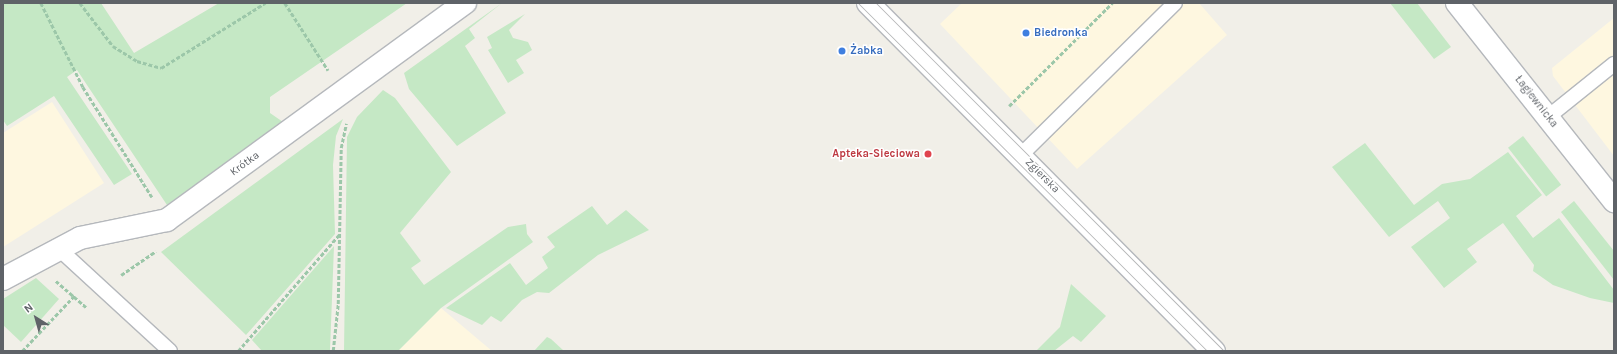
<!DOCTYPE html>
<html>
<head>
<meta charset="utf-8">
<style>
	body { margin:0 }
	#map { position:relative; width:1617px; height:354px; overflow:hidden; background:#f1efe8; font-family:Karla,sans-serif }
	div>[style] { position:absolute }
	.commercial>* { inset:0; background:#fef7e0 }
	.green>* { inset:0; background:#c5e8c5; transform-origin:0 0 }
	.path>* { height:2.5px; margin-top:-1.25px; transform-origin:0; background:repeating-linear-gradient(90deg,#9cc7a9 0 4px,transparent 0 6px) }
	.roads { filter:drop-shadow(1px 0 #b5b8bc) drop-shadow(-1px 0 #b5b8bc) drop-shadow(0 1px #b5b8bc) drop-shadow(0 -1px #b5b8bc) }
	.lane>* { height:14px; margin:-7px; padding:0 7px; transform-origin:7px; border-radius:7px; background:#fff }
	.street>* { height:22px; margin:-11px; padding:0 11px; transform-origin:11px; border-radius:11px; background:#fff }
	.secondary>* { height:22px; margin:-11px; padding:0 11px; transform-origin:11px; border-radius:11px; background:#fff }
	.tram>* { height:1px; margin:-0.5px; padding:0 0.5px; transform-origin:0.5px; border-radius:0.5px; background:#b6b7b8 }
	.dots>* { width:11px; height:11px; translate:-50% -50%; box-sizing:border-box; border:2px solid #fff; border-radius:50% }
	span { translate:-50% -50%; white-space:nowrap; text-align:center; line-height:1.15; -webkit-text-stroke:3px #fff; paint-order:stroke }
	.shop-label { font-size:11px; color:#366cbe; font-weight:700 }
	.left { translate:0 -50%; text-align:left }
	.street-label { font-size:11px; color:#5f6368 }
	.health-label { font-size:11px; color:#be3a42; font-weight:700 }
	.right { translate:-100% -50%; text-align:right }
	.frame { position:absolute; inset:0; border:4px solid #5f6368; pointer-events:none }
	.north { position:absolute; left:16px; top:298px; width:40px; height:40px; -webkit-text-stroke:3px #fff; paint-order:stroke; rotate:323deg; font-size:11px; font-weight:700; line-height:16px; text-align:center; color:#5f6368 }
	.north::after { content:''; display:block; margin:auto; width:14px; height:18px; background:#5f6368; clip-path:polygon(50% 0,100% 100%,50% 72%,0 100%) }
</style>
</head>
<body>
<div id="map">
	<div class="commercial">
		<div style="clip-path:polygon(962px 3px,1199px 3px,1227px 35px,1077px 169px,940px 24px)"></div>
		<div style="clip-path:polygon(1614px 18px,1614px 156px,1553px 76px,1552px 68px)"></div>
		<div style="clip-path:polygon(52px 102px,104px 183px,3px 247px,3px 133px)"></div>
		<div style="clip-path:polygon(441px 308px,492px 351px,398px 351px)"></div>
	</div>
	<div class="green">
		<div style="clip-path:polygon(3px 3px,101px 3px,134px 53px,219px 3px,407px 3px,270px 97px,270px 113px,283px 122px,167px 205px,77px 70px,67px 77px,132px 174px,114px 185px,54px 96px,7px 126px,3px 120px)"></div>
		<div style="clip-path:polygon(502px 3px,469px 29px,475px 38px,465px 46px,506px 113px,457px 146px,409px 89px,404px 73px)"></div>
		<div style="clip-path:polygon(1390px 3px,1417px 3px,1451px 47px,1434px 59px)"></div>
		<div style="clip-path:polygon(525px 14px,509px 30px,513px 38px,528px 42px,532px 50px,516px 60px,524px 73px,508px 83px,488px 50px,492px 48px,487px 37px)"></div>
		<div style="clip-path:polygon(383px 90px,395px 98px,451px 172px,400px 233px,421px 261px,411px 268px,424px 285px,508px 227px,526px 224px,527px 234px,533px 242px,441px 308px,398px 351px,344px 351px,347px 137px,357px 117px)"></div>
		<div style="clip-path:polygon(343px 119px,336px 136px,333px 165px,335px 234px,246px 335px,161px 252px)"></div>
		<div style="left:1523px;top:136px;width:62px;height:19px;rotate:52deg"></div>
		<div style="clip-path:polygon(1365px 143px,1414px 205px,1442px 184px,1470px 179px,1508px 152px,1542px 195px,1516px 216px,1533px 238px,1559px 218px,1614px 290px,1614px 303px,1590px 298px,1553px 285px,1533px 271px,1534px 265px,1503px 223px,1467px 249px,1477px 262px,1444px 288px,1411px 247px,1450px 218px,1438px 201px,1389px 237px,1332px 167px)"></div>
		<div style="clip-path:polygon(1574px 201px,1614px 251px,1614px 280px,1561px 212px)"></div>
		<div style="clip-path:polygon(592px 206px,607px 225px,626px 210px,649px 230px,598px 255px,549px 293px,537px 292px,522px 300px,501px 322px,491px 316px,482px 325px,446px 308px,510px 263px,526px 285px,548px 268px,542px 257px,555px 247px,547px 237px)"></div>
		<div style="clip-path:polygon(334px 246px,330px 351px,262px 351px,252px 340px)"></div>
		<div style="clip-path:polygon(36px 278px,59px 299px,21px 342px,3px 325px,3px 299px)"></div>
		<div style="clip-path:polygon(1071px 284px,1106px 316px,1081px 342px,1073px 336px,1054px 351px,1036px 351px,1060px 327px)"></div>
		<div style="clip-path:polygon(547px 337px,551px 339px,564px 351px,534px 351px)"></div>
	</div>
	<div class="path">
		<div style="left:41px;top:3px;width:94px;rotate:63.4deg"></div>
		<div style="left:83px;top:87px;width:130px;rotate:57.9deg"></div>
		<div style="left:80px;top:3px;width:54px;rotate:52.5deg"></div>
		<div style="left:113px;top:46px;width:28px;rotate:32deg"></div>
		<div style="left:137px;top:61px;width:25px;rotate:16deg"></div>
		<div style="left:161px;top:68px;width:123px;rotate:-32deg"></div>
		<div style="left:285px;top:3px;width:80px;rotate:57.3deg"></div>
		<div style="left:1009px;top:106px;width:146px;rotate:-45deg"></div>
		<div style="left:121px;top:275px;width:42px;rotate:-34.4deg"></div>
		<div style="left:56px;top:281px;width:40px;rotate:41deg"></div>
		<div style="left:22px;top:351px;width:77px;rotate:-46.6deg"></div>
		<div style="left:238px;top:351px;width:154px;rotate:-49deg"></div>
		<div style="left:333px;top:351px;width:47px;rotate:-83.9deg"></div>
		<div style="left:338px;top:304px;width:156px;rotate:-88.9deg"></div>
		<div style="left:341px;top:148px;width:25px;rotate:-78deg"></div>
	</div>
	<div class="roads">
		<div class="lane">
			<div style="left:1548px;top:117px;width:85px;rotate:-38.8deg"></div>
			<div style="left:1021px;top:155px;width:216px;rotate:-44.6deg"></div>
			<div style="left:58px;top:248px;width:152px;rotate:42.6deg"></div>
		</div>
		<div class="street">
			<div style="left:1457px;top:3px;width:253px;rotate:51.6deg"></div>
			<div style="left:3px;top:279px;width:87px;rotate:-28deg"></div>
			<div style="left:80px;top:238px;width:89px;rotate:-11.7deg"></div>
			<div style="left:167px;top:220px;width:369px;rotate:-36.1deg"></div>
		</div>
		<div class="secondary">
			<div style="left:868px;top:3px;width:491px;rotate:45.2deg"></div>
		</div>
	</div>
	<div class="tram">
		<div style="left:858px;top:3px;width:493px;rotate:44.9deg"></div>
		<div style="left:876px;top:3px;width:492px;rotate:45deg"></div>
	</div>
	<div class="dots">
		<div style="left:1026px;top:33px;background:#3f7fe0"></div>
		<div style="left:842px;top:51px;background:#3f7fe0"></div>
		<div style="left:928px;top:154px;background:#e0444e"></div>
	</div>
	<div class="shop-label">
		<span class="left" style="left:1034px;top:33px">Biedronka</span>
		<span class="left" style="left:850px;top:51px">Żabka</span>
	</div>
	<div class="street-label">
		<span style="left:1536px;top:102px;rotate:52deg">Łagiewnicka</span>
		<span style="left:245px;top:164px;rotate:-36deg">Krótka</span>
		<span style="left:1042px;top:176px;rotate:45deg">Zgierska</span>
	</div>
	<div class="health-label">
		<span class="right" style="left:920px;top:154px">Apteka-Sieciowa</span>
	</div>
	<div class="frame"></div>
	<div class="north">N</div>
</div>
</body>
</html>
